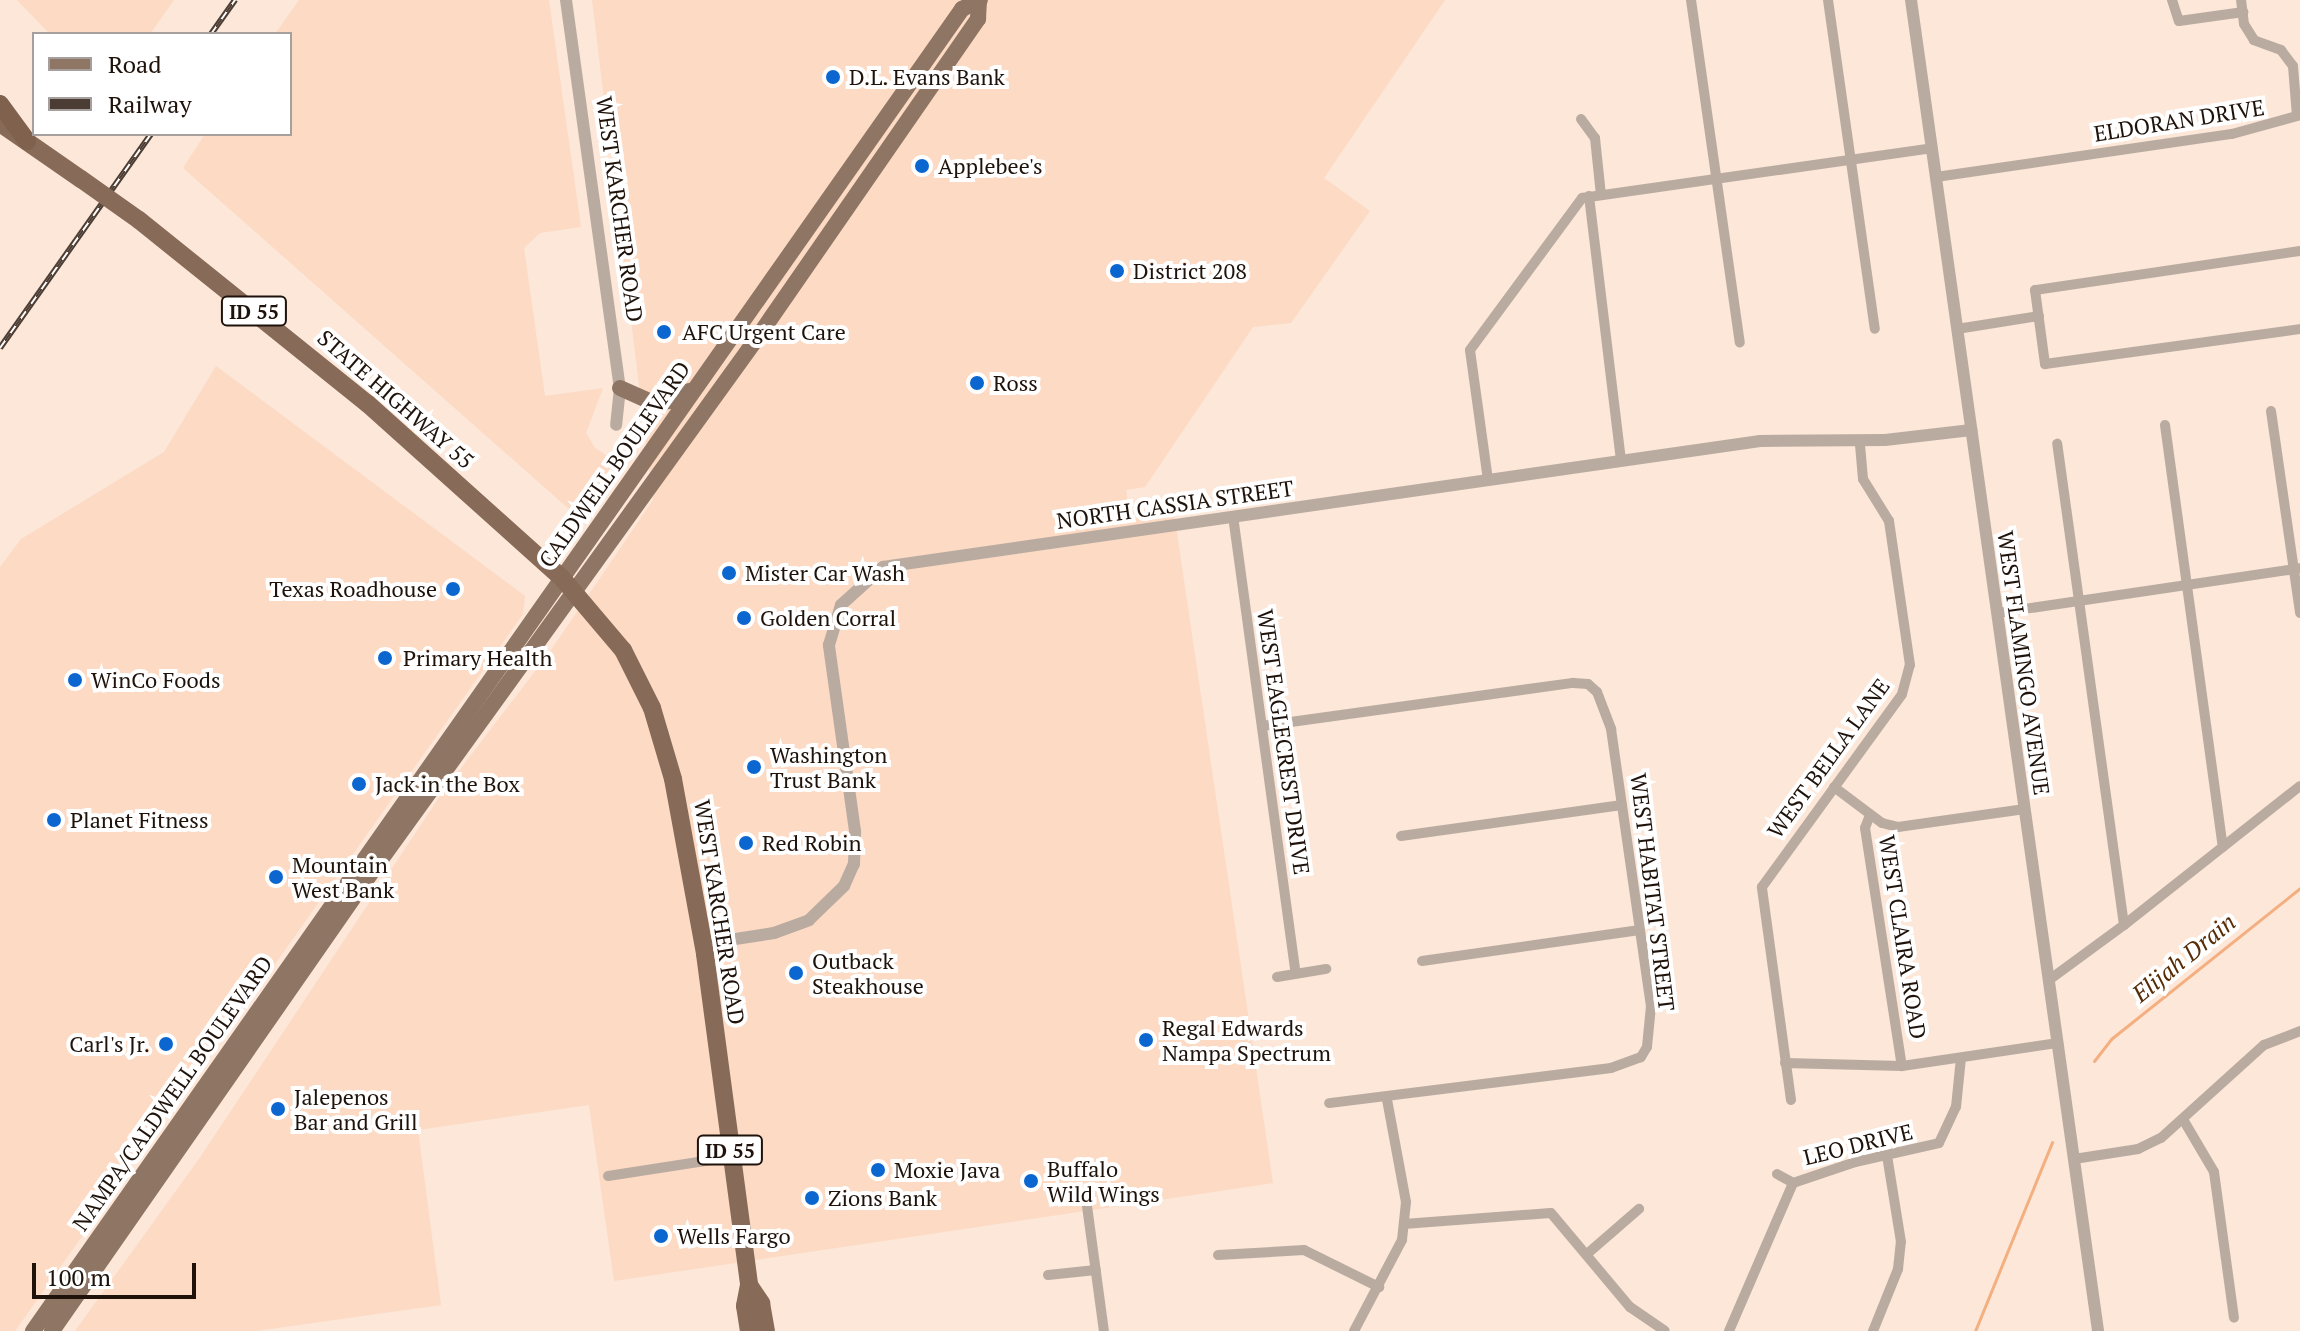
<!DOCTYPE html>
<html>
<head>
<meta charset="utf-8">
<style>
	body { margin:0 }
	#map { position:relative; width:2300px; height:1331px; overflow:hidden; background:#fce7d9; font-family:"PT Serif",serif }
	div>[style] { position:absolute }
	.built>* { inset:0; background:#fcdac4 }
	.stream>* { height:3px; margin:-1.5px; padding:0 1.5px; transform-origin:1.5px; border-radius:1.5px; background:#f4af80 }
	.minor>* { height:10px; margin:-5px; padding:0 5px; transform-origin:5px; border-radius:5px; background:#baaba1 }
	.tertiary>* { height:12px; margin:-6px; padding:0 6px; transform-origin:6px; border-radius:6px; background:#baaba1 }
	.primary>* { height:16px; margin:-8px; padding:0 8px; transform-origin:8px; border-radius:8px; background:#8f7563 }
	.trunk>* { height:18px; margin:-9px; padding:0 9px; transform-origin:9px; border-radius:9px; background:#876b58 }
	.motorway>* { height:18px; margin:-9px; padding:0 9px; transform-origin:9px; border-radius:9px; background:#7f614d }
	.rail>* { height:6px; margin-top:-3px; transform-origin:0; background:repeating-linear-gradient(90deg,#fff 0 9px,#4b3d34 0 18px); box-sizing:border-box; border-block:2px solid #4b3d34 }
	.trunk-bridge>* { height:18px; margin:-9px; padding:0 9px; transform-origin:9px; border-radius:9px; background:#876b58 }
	.dots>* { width:22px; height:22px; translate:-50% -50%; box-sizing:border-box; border:4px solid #fff; border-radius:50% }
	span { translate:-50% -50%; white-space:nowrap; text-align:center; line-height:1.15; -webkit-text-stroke:8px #fff; paint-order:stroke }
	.shield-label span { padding:2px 6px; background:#fff; border:2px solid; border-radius:6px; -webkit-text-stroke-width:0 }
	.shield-label { font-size:20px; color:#1e120a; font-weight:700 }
	.poi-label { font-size:22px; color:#1e120a }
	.left { translate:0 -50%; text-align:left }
	.right { translate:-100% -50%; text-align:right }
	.street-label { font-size:22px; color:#1e120a }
	.water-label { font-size:24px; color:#572c06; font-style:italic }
	.legend { position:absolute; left:32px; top:32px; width:260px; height:104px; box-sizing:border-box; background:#fff; border:2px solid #a5a09d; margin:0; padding:10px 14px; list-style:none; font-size:24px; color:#1e120a }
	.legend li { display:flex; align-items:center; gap:16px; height:40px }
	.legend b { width:40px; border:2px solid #a5a09d }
	.scale { position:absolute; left:32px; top:1263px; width:164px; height:36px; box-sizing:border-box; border:4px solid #1e120a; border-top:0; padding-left:10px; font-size:24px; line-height:28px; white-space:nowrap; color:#1e120a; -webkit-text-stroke:6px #fff; paint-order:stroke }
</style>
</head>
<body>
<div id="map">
	<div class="built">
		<div style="clip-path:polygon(17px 0,174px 0,150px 34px,50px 34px)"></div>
		<div style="clip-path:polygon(299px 0,549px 0,581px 227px,540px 233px,524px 248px,545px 396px,603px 388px,586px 433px,595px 448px,620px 464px,600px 495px,584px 505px,569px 509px,183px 168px,205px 134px,290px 134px,290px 34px,275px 34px)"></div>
		<div style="clip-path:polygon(592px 0,1445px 0,1324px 178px,1370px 211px,1291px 323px,1253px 327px,1145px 487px,1126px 490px,1129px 512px,1173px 506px,1273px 1183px,614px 1281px,589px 1105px,418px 1130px,441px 1305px,256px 1331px,75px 1331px,201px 1156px,442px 793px,549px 653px,653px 500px)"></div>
		<div style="clip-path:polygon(216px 366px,525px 596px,523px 614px,15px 1331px,0 1331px,0 567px,21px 539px,164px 452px)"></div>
	</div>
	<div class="stream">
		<div style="left:2094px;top:1061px;width:28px;rotate:-52deg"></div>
		<div style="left:2111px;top:1039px;width:242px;rotate:-38.6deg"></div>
		<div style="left:1975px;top:1331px;width:204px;rotate:-67.8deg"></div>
	</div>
	<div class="minor">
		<div style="left:1691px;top:0;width:346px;rotate:81.9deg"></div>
		<div style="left:1828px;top:0;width:332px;rotate:81.9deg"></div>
		<div style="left:2172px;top:0;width:22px;rotate:72deg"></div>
		<div style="left:2179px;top:21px;width:65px;rotate:-8deg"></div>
		<div style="left:1581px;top:119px;width:24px;rotate:54deg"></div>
		<div style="left:1595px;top:138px;width:57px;rotate:84deg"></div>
		<div style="left:1936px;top:177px;width:299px;rotate:-8.3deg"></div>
		<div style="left:2232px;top:134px;width:67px;rotate:-15.5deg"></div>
		<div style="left:2297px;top:116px;width:50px;rotate:-94.6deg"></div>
		<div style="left:2293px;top:66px;width:20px;rotate:-127deg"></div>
		<div style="left:2281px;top:50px;width:29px;rotate:-160deg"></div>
		<div style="left:2254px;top:40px;width:19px;rotate:-122deg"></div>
		<div style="left:2244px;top:24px;width:24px;rotate:-97deg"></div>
		<div style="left:1589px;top:196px;width:267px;rotate:83.1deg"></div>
		<div style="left:2300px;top:251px;width:268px;rotate:171.6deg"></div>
		<div style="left:2035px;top:290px;width:75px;rotate:82.3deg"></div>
		<div style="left:2045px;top:364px;width:257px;rotate:-7.8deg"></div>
		<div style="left:1957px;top:329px;width:83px;rotate:-9deg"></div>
		<div style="left:2271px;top:411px;width:204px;rotate:81.8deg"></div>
		<div style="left:2165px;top:425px;width:426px;rotate:82.2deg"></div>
		<div style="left:1488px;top:480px;width:131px;rotate:-97.9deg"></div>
		<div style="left:1470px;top:350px;width:189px;rotate:-53.6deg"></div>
		<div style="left:1582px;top:198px;width:354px;rotate:-8.1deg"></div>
		<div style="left:1233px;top:516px;width:461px;rotate:82.2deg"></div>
		<div style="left:1997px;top:613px;width:306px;rotate:-8.4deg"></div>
		<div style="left:1262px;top:726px;width:314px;rotate:-7.9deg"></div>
		<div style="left:1573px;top:683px;width:15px;rotate:4deg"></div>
		<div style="left:1588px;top:684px;width:12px;rotate:42deg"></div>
		<div style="left:1597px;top:692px;width:40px;rotate:69deg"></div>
		<div style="left:1611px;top:729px;width:280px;rotate:81.8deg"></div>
		<div style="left:1651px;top:1006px;width:41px;rotate:95.6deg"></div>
		<div style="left:1647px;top:1047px;width:12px;rotate:121deg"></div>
		<div style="left:1641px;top:1057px;width:32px;rotate:160deg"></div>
		<div style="left:1611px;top:1068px;width:284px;rotate:172.9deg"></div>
		<div style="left:1834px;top:787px;width:60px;rotate:36.9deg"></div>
		<div style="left:1882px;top:823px;width:16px;rotate:14deg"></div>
		<div style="left:1898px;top:827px;width:128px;rotate:-8.1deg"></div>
		<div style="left:1870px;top:815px;width:14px;rotate:111deg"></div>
		<div style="left:1865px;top:828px;width:241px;rotate:81.2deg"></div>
		<div style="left:1401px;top:836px;width:223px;rotate:-8deg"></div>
		<div style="left:2124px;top:925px;width:224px;rotate:-38.3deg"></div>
		<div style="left:1422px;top:961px;width:220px;rotate:-8.1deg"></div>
		<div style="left:1277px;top:977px;width:50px;rotate:-9.3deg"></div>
		<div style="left:2049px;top:980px;width:93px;rotate:-36.3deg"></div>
		<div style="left:2124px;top:925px;width:486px;rotate:-97.9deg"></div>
		<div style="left:1785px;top:1063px;width:117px;rotate:1.5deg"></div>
		<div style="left:1902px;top:1066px;width:158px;rotate:-8.4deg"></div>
		<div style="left:1791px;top:1100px;width:215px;rotate:-97.8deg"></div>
		<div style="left:1762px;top:887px;width:238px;rotate:-54deg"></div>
		<div style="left:1902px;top:694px;width:30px;rotate:-75deg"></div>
		<div style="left:1910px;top:665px;width:146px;rotate:-98.3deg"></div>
		<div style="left:1889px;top:521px;width:49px;rotate:-121.8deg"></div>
		<div style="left:1863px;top:479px;width:38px;rotate:-95deg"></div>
		<div style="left:2184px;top:1121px;width:59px;rotate:59.5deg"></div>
		<div style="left:2214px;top:1172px;width:147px;rotate:82.2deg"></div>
		<div style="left:2074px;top:1159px;width:65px;rotate:-8.9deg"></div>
		<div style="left:2138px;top:1149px;width:25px;rotate:-26deg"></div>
		<div style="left:2161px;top:1138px;width:139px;rotate:-42.1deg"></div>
		<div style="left:2264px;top:1045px;width:39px;rotate:-21deg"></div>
		<div style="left:1777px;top:1174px;width:18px;rotate:29deg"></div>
		<div style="left:608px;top:1176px;width:124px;rotate:-8.8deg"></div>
		<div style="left:1087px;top:1206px;width:126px;rotate:82.3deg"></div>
		<div style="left:1404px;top:1224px;width:147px;rotate:-4.3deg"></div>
		<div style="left:1551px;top:1213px;width:123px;rotate:50deg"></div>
		<div style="left:1630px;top:1307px;width:42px;rotate:34.4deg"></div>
		<div style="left:1587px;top:1254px;width:69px;rotate:-40.9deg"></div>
		<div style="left:1218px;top:1255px;width:86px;rotate:-3.3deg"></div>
		<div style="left:1304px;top:1250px;width:84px;rotate:26.3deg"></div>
		<div style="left:1048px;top:1275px;width:48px;rotate:-5.9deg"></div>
		<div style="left:1354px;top:1331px;width:103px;rotate:-62.2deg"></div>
		<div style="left:1402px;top:1240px;width:38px;rotate:-84deg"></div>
		<div style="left:1406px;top:1202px;width:105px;rotate:-100.5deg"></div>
		<div style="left:1729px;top:1331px;width:161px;rotate:-66.6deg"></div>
		<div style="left:1793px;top:1183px;width:65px;rotate:-18.7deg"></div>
		<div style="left:1855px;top:1162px;width:86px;rotate:-12.7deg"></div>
		<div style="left:1939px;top:1143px;width:40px;rotate:-65deg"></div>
		<div style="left:1956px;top:1107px;width:49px;rotate:-84.2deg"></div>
		<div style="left:1873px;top:1331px;width:67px;rotate:-68deg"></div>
		<div style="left:1898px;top:1269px;width:27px;rotate:-84deg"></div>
		<div style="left:1901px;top:1242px;width:87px;rotate:-99.2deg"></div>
	</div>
	<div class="tertiary">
		<div style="left:566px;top:0;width:392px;rotate:82.1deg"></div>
		<div style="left:620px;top:388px;width:37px;rotate:96deg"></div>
		<div style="left:1911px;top:0;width:1344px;rotate:82deg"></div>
		<div style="left:703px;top:944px;width:72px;rotate:-8.8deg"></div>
		<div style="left:774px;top:933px;width:37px;rotate:-20deg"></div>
		<div style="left:809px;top:920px;width:49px;rotate:-44.2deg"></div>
		<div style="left:844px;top:886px;width:24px;rotate:-66deg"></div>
		<div style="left:854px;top:864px;width:33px;rotate:-88deg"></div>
		<div style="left:855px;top:831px;width:188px;rotate:-98deg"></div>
		<div style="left:829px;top:645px;width:42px;rotate:-73.3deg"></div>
		<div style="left:841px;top:605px;width:57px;rotate:-42.1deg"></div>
		<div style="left:883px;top:567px;width:886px;rotate:-8.18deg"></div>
		<div style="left:1760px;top:441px;width:125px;rotate:-0.5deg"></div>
		<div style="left:1885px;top:440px;width:87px;rotate:-6.6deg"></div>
	</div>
	<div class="primary">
		<div style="left:620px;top:388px;width:34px;rotate:24deg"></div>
		<div style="left:651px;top:402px;width:21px;rotate:-3deg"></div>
		<div style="left:672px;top:401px;width:20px;rotate:-30deg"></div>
		<div style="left:33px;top:1331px;width:1616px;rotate:-54.9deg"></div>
		<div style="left:962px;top:9px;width:20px;rotate:-27deg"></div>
		<div style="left:52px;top:1331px;width:541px;rotate:-55.16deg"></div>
		<div style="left:361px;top:887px;width:673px;rotate:-54.19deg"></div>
		<div style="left:755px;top:341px;width:392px;rotate:-55.3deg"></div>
		<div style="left:978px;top:19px;width:18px;rotate:-87deg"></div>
	</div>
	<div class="trunk">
		<div style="left:0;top:123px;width:98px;rotate:34.7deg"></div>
		<div style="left:139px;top:220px;width:294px;rotate:38.8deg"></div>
		<div style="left:368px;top:404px;width:259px;rotate:41.9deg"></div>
		<div style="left:561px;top:577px;width:96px;rotate:49.7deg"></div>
		<div style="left:623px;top:650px;width:65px;rotate:63.4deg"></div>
		<div style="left:652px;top:708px;width:74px;rotate:73.5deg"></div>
		<div style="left:673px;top:779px;width:178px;rotate:79.6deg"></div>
		<div style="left:705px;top:954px;width:334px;rotate:82.4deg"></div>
		<div style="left:749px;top:1285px;width:21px;rotate:101deg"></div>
		<div style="left:745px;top:1306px;width:25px;rotate:81deg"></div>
		<div style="left:749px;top:1285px;width:22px;rotate:56deg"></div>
		<div style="left:761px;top:1303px;width:28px;rotate:80deg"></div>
	</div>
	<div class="motorway">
		<div style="left:0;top:104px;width:46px;rotate:53.9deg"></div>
	</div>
	<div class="rail">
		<div style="left:211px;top:34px;width:42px;rotate:-54.8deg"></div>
		<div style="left:0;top:348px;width:262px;rotate:-54.8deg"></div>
	</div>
	<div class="trunk-bridge">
		<div style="left:81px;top:179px;width:71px;rotate:35.3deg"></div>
	</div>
	<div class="dots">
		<div style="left:833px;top:77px;background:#0b66cf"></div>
		<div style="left:922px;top:166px;background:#0b66cf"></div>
		<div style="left:1117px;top:271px;background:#0b66cf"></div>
		<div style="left:664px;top:332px;background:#0b66cf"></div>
		<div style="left:977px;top:383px;background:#0b66cf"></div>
		<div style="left:729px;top:573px;background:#0b66cf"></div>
		<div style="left:453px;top:589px;background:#0b66cf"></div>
		<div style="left:744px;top:618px;background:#0b66cf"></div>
		<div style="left:385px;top:658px;background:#0b66cf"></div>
		<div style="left:75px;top:680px;background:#0b66cf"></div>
		<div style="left:754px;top:767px;background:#0b66cf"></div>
		<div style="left:359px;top:784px;background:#0b66cf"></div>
		<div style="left:54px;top:820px;background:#0b66cf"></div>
		<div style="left:746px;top:843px;background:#0b66cf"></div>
		<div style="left:276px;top:877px;background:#0b66cf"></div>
		<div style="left:796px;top:973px;background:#0b66cf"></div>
		<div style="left:1146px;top:1040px;background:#0b66cf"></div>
		<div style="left:166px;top:1044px;background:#0b66cf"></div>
		<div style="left:278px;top:1109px;background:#0b66cf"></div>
		<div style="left:878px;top:1170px;background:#0b66cf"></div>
		<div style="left:1031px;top:1181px;background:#0b66cf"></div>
		<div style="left:812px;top:1198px;background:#0b66cf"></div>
		<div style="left:661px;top:1236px;background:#0b66cf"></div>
	</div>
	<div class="shield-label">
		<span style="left:254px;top:311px">ID 55</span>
		<span style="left:730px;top:1150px">ID 55</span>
	</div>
	<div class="poi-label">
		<span class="left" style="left:849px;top:77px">D.L. Evans Bank</span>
		<span class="left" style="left:938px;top:166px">Applebee's</span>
		<span class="left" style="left:1133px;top:271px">District 208</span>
		<span class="left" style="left:682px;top:332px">AFC Urgent Care</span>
		<span class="left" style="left:993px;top:383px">Ross</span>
		<span class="left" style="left:745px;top:573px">Mister Car Wash</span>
		<span class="right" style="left:437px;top:589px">Texas Roadhouse</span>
		<span class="left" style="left:760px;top:618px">Golden Corral</span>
		<span class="left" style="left:403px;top:658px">Primary Health</span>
		<span class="left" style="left:91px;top:680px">WinCo Foods</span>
		<span class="left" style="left:770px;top:767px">Washington<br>Trust Bank</span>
		<span class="left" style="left:375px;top:784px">Jack in the Box</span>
		<span class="left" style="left:70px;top:820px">Planet Fitness</span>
		<span class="left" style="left:762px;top:843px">Red Robin</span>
		<span class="left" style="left:292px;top:877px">Mountain<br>West Bank</span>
		<span class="left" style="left:812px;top:973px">Outback<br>Steakhouse</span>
		<span class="left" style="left:1162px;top:1040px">Regal Edwards<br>Nampa Spectrum</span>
		<span class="right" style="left:150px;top:1044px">Carl's Jr.</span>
		<span class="left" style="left:294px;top:1109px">Jalepenos<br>Bar and Grill</span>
		<span class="left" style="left:1047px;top:1181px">Buffalo<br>Wild Wings</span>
		<span class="left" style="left:894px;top:1170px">Moxie Java</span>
		<span class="left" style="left:828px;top:1198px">Zions Bank</span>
		<span class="left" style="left:677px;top:1236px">Wells Fargo</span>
	</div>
	<div class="street-label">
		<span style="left:2179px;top:120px;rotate:-9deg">ELDORAN DRIVE</span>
		<span style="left:620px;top:209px;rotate:82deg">WEST KARCHER ROAD</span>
		<span style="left:396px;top:399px;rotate:41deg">STATE HIGHWAY 55</span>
		<span style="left:614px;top:464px;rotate:-55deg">CALDWELL BOULEVARD</span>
		<span style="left:1175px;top:504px;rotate:-8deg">NORTH CASSIA STREET</span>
		<span style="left:2024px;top:663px;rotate:82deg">WEST FLAMINGO AVENUE</span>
		<span style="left:1284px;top:742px;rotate:82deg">WEST EAGLECREST DRIVE</span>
		<span style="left:1828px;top:758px;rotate:-54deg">WEST BELLA LANE</span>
		<span style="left:1653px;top:892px;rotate:83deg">WEST HABITAT STREET</span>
		<span style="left:720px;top:912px;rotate:81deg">WEST KARCHER ROAD</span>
		<span style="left:1903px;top:937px;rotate:81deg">WEST CLAIRA ROAD</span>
		<span style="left:172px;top:1093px;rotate:-55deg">NAMPA/CALDWELL BOULEVARD</span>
		<span style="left:1858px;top:1144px;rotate:-14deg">LEO DRIVE</span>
	</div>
	<div class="water-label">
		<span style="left:2184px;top:958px;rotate:-39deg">Elijah Drain</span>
	</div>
	<ul class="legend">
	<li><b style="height:10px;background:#8f7563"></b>Road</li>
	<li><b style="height:10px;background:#4b3d34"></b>Railway</li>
	</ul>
	<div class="scale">100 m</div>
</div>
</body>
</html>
